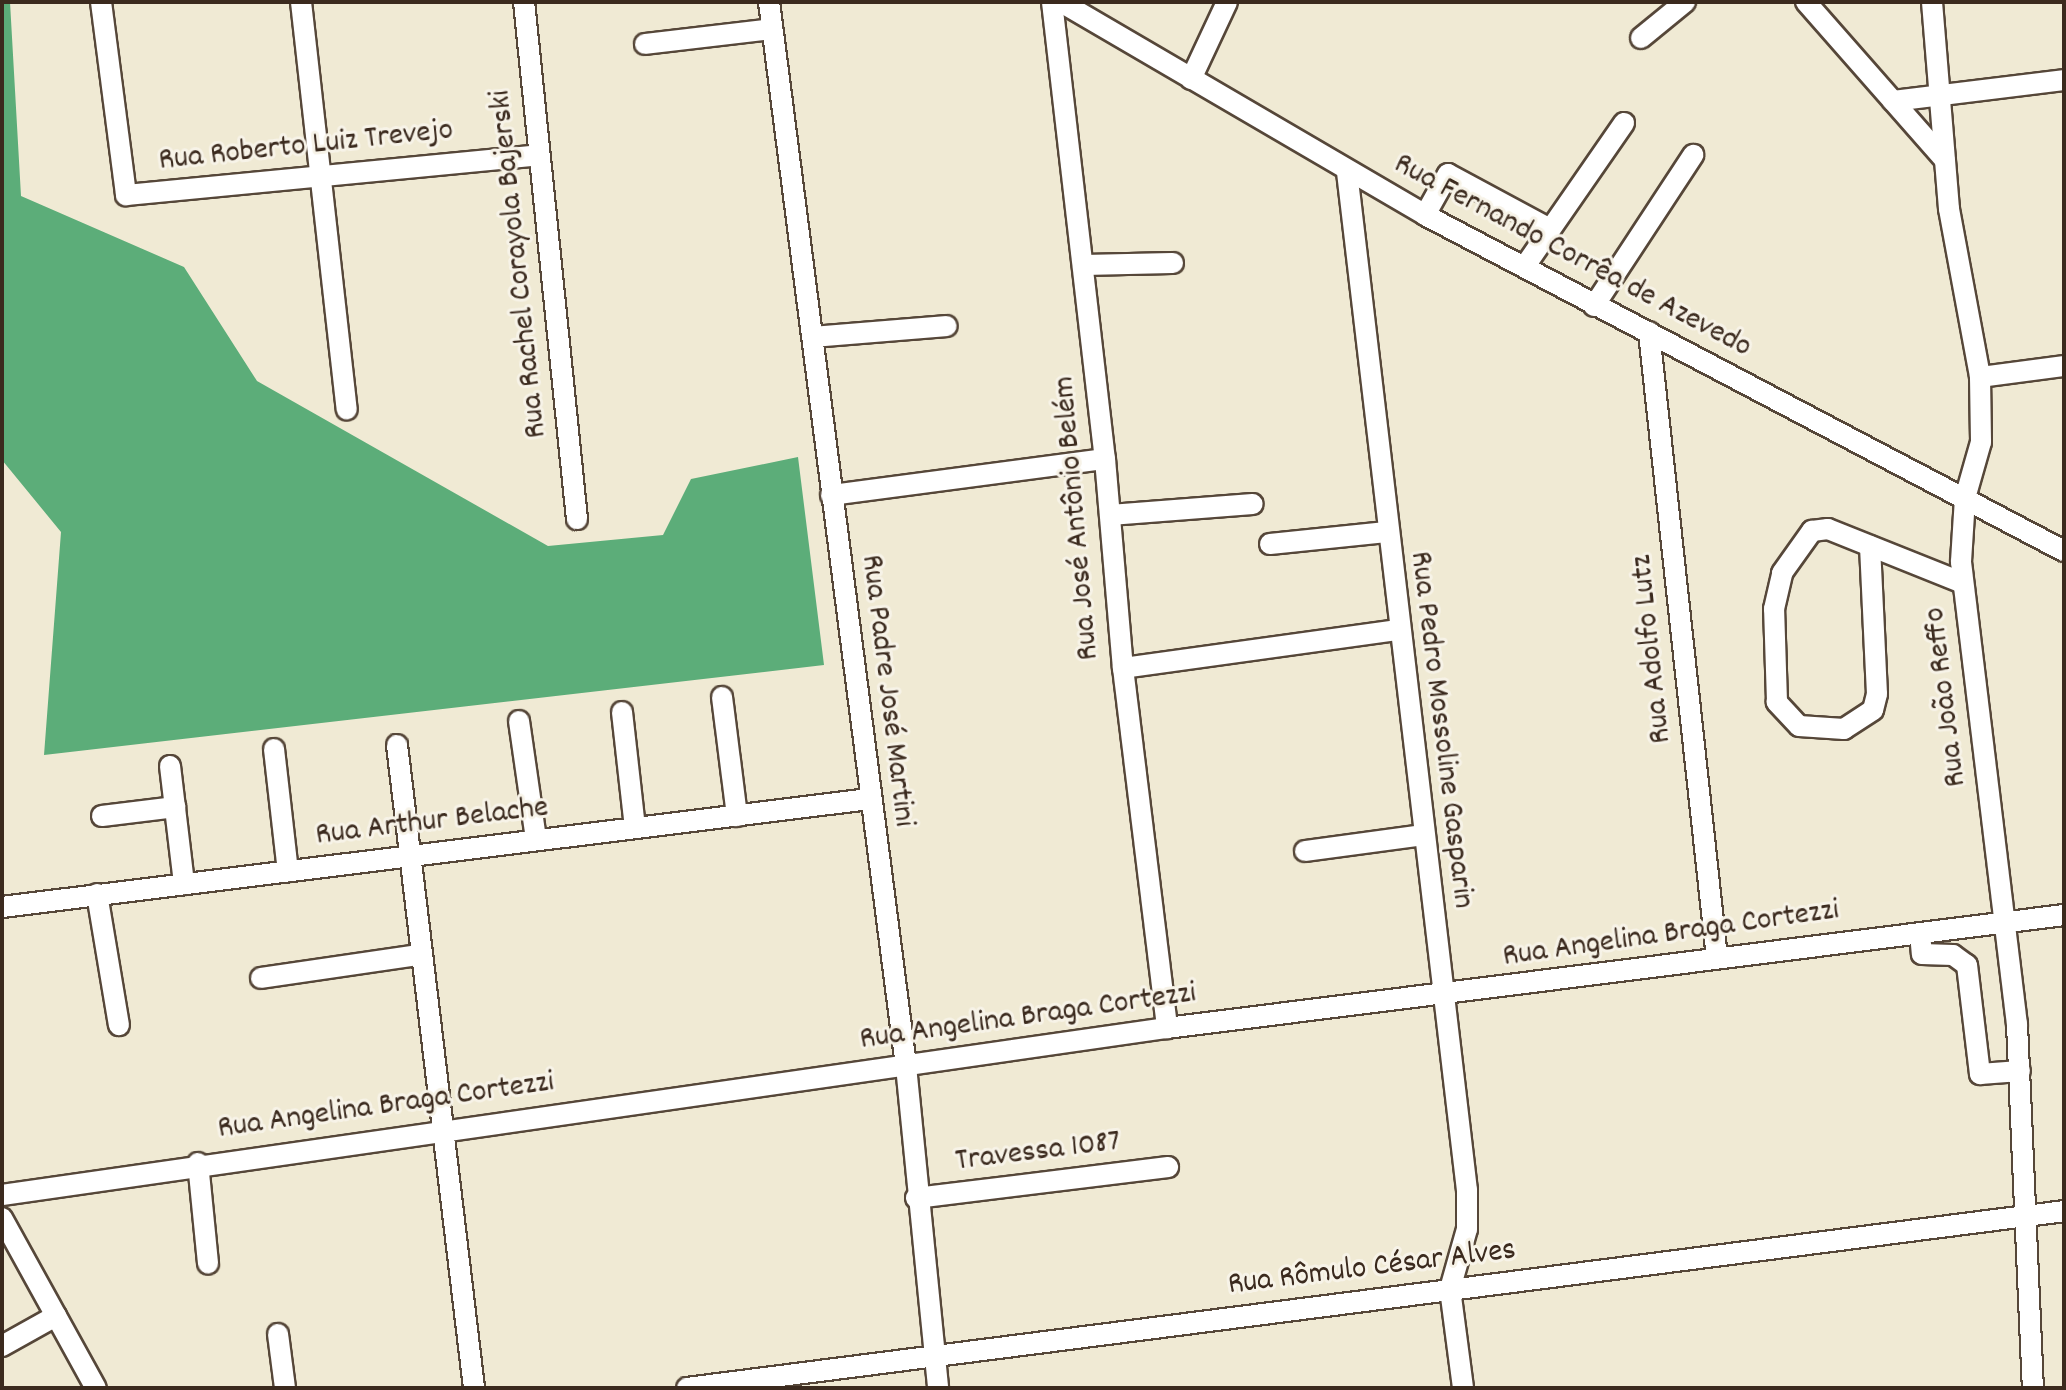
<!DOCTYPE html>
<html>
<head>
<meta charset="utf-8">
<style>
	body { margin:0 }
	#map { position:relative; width:2066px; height:1390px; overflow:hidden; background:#f0ead4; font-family:Dekko,sans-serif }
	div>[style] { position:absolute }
	.forest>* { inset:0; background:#5cad79 }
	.roads { filter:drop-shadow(2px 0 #564739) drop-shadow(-2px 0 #564739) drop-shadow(0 2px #564739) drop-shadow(0 -2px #564739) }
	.minor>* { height:20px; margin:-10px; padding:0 10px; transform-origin:10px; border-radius:10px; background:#fff }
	span { translate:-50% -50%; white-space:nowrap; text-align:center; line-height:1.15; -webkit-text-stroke:6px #f7f3e8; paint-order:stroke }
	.street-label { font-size:32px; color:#3b2a1e }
	.frame { position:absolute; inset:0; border:4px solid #3b2a1e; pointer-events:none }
</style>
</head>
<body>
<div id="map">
	<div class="forest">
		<div style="clip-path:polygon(2px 2px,10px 2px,21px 196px,184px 267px,257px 381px,548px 546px,663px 535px,691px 479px,798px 457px,824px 665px,44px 755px,61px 532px,2px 460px)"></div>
	</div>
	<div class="roads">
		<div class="minor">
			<div style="left:101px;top:2px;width:195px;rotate:82.6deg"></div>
			<div style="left:126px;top:195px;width:415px;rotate:-5.5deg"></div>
			<div style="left:301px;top:2px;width:410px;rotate:83.6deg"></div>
			<div style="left:524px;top:2px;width:520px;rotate:84.15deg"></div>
			<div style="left:769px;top:2px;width:1073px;rotate:82.66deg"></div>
			<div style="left:906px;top:1066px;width:324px;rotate:84.3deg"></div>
			<div style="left:1052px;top:2px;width:460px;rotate:83.4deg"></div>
			<div style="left:1105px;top:459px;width:210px;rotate:85.1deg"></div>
			<div style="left:1123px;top:668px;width:363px;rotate:83deg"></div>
			<div style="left:1061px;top:2px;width:422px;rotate:30.3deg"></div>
			<div style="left:1425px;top:215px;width:722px;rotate:27.74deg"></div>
			<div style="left:1806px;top:2px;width:210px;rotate:48.7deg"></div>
			<div style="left:1932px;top:2px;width:208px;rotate:85.3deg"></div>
			<div style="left:1949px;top:209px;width:171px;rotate:79.5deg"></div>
			<div style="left:1980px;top:377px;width:65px;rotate:89.1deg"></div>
			<div style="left:1981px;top:442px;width:58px;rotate:105.9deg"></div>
			<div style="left:1965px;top:498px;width:64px;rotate:93.6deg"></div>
			<div style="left:1961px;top:562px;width:465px;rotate:83.1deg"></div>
			<div style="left:2017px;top:1024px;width:364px;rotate:87.5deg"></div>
			<div style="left:1641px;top:38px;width:57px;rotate:-39.3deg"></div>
			<div style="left:645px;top:44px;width:128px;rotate:-6.7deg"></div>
			<div style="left:1191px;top:79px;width:85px;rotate:-64.9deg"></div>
			<div style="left:1893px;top:101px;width:172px;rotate:-7deg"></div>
			<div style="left:1347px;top:172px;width:1025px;rotate:83.28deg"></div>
			<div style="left:1467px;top:1190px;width:39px;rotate:90deg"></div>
			<div style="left:1467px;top:1229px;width:62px;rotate:105.8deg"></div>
			<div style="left:1450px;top:1289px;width:100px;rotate:82.5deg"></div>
			<div style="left:1425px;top:215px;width:47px;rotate:-60.7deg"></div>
			<div style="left:1448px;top:174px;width:116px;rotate:28.3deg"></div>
			<div style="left:1083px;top:265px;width:90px;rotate:-1.3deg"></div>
			<div style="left:1525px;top:266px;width:174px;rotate:-55.3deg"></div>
			<div style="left:1594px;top:306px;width:181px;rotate:-56.7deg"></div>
			<div style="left:1649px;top:332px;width:630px;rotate:83.8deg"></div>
			<div style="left:813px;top:337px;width:134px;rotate:-4.7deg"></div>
			<div style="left:1980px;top:377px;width:85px;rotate:-7.5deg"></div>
			<div style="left:831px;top:495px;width:276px;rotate:-7.5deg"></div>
			<div style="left:1110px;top:515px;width:143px;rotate:-4.4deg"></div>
			<div style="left:1270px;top:544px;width:117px;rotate:-5.9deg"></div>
			<div style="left:1870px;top:546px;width:148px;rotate:87.3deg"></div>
			<div style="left:1877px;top:694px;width:16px;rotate:104deg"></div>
			<div style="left:1873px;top:710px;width:35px;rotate:147deg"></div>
			<div style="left:1844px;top:729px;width:45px;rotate:-176.2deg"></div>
			<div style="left:1799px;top:726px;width:33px;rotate:-133deg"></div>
			<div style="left:1777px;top:702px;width:93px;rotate:-91.8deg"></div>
			<div style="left:1774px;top:609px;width:37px;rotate:-77deg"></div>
			<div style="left:1782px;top:573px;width:52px;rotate:-54.5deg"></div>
			<div style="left:1812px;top:531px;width:16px;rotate:-7deg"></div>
			<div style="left:1828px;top:529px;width:145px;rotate:21.8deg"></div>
			<div style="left:1123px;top:668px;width:277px;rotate:-7.9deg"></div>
			<div style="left:722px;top:697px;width:120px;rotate:82.8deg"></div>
			<div style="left:622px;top:712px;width:116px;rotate:83.6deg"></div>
			<div style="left:519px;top:721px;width:119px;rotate:81.8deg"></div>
			<div style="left:397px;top:745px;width:648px;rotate:83.17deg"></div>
			<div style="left:274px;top:749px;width:123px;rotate:83.5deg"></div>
			<div style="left:170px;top:766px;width:119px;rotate:83.2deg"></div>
			<div style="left:102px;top:816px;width:74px;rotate:-7deg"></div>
			<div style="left:1305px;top:851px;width:119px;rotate:-7.7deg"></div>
			<div style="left:97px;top:894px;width:133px;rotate:80.5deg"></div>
			<div style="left:2px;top:907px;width:874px;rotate:-7.1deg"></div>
			<div style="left:1920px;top:933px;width:21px;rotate:85deg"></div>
			<div style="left:1922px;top:954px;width:31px;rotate:2deg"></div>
			<div style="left:1953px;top:955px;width:17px;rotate:36deg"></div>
			<div style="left:1967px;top:965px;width:110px;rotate:83.2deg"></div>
			<div style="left:1980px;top:1074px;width:40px;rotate:-4.3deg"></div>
			<div style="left:261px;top:978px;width:160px;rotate:-8.3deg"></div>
			<div style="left:198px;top:1163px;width:101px;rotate:84.3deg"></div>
			<div style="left:2px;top:1195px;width:1177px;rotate:-8.16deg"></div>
			<div style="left:1167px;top:1028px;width:904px;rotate:-7.18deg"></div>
			<div style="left:916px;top:1198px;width:254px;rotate:-7deg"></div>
			<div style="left:2px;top:1218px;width:194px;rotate:61.1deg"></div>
			<div style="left:278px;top:1334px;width:54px;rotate:82.6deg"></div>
			<div style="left:2px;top:1346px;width:62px;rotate:-29.1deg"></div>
			<div style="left:687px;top:1388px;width:1388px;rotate:-7.32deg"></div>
		</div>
	</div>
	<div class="street-label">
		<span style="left:306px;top:147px;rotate:-6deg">Rua Roberto Luiz Trevejo</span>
		<span style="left:1572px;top:257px;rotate:28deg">Rua Fernando Corrêa de Azevedo</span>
		<span style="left:520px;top:264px;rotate:-96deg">Rua Rachel Corayola Bajerski</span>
		<span style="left:1078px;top:518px;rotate:-95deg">Rua José Antônio Belém</span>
		<span style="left:1653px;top:649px;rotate:-96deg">Rua Adolfo Lutz</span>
		<span style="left:886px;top:691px;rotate:83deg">Rua Padre José Martini</span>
		<span style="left:1947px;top:697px;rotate:-97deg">Rua João Reffo</span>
		<span style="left:1440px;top:730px;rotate:83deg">Rua Pedro Mossoline Gasparin</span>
		<span style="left:432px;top:823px;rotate:-7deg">Rua Arthur Belache</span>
		<span style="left:1671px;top:935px;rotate:-8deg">Rua Angelina Braga Cortezzi</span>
		<span style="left:1028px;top:1018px;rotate:-8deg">Rua Angelina Braga Cortezzi</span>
		<span style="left:386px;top:1107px;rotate:-8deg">Rua Angelina Braga Cortezzi</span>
		<span style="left:1038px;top:1153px;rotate:-7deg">Travessa 1087</span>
		<span style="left:1372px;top:1269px;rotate:-7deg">Rua Rômulo César Alves</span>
	</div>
	<div class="frame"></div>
</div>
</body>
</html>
